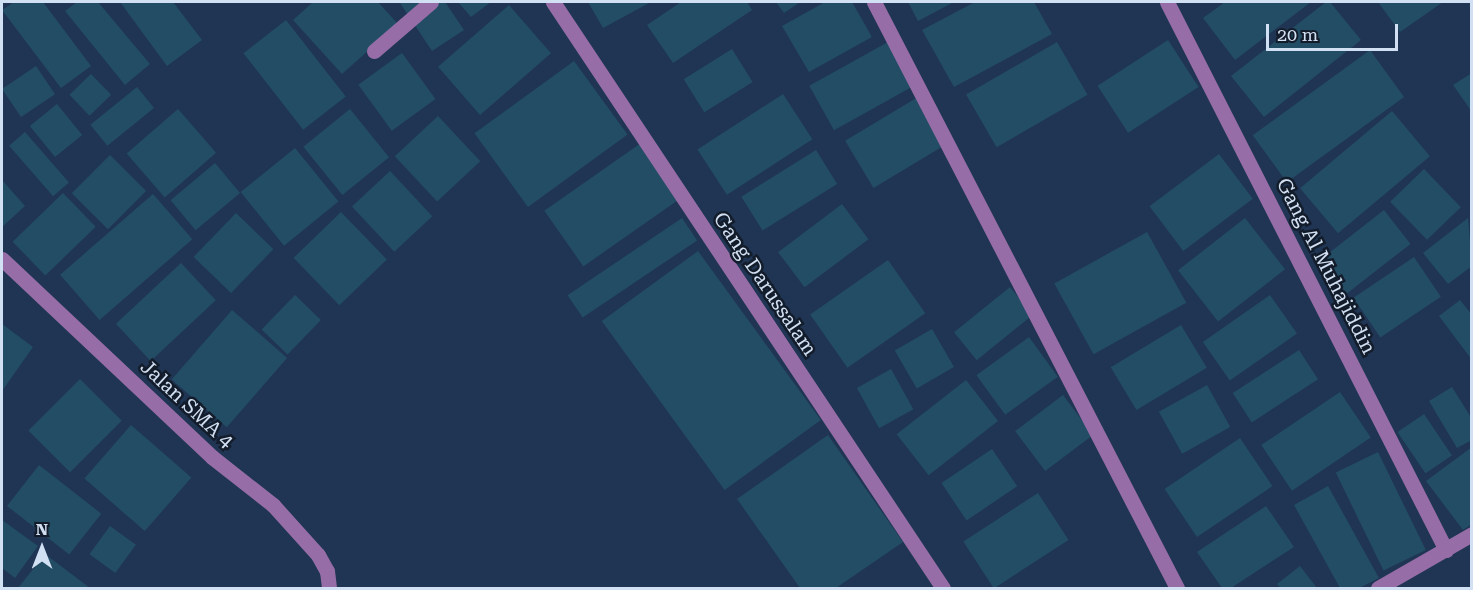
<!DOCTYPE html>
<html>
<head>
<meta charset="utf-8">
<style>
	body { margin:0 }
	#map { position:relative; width:1473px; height:590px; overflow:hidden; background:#1f3553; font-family:"Roboto Serif",serif }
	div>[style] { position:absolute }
	.building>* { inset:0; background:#234d65; transform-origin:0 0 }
	.minor>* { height:15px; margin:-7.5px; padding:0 7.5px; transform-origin:7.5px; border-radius:7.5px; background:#976da7 }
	span { translate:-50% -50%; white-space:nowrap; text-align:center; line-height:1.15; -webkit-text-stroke:5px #131c2a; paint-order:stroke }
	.street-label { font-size:20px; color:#d2e0f3 }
	.frame { position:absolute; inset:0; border:3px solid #d2e0f3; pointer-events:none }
	.north { position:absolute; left:12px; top:518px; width:60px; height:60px; -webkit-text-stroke:4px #131c2a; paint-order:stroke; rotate:0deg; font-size:16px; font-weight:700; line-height:24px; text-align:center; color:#d2e0f3 }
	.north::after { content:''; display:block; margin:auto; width:21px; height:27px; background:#d2e0f3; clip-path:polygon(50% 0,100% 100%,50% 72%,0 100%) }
	.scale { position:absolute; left:1266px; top:24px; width:132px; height:27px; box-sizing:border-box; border:3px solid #d2e0f3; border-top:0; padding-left:8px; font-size:18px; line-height:21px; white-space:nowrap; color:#d2e0f3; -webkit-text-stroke:4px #131c2a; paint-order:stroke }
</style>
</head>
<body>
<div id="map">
	<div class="building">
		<div style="clip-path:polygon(14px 2px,43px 2px,91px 66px,61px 88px,2px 10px)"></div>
		<div style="clip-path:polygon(77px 2px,98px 2px,150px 64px,125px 85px,65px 11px)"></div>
		<div style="clip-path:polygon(120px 2px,173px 2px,202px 40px,167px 66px)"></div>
		<div style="clip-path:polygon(313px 2px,378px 2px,398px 24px,342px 74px,293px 20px)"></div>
		<div style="clip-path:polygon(402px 2px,445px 2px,464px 30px,432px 51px,400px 3px)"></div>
		<div style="clip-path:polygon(458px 2px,491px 2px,471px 17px)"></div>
		<div style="clip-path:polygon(588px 2px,651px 2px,603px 28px)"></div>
		<div style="clip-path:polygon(681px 2px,747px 2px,752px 10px,673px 63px,647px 25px)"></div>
		<div style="clip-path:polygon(776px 2px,800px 2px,784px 13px)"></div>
		<div style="clip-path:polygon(825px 2px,852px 2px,872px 37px,809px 72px,782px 26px)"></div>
		<div style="clip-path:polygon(908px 2px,954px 2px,918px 21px)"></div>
		<div style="clip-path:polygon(975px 2px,1034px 2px,1052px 34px,954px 87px,922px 30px)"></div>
		<div style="clip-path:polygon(1225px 2px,1311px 2px,1235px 60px,1203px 18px)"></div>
		<div style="clip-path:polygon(1326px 2px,1330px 2px,1361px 40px,1264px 117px,1231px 76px)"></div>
		<div style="clip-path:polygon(1378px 2px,1443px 2px,1400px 32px)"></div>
		<div style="left:509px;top:5px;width:64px;height:94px;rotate:49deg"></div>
		<div style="left:286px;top:20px;width:97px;height:54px;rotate:52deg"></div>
		<div style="left:1168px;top:40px;width:56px;height:84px;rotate:57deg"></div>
		<div style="left:888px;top:42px;width:51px;height:90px;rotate:61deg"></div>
		<div style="left:1057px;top:42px;width:61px;height:105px;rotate:60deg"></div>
		<div style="left:732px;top:49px;width:39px;height:57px;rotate:58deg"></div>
		<div style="left:1370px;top:50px;width:58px;height:145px;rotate:54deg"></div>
		<div style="left:402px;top:53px;width:57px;height:54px;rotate:54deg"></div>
		<div style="left:574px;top:61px;width:91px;height:123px;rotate:54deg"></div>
		<div style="left:36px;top:66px;width:34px;height:41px;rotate:56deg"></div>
		<div style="clip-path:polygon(1472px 73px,1472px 112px,1453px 85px)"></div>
		<div style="left:91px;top:74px;width:29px;height:30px;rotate:46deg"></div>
		<div style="left:137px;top:87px;width:27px;height:60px;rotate:51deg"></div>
		<div style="left:783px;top:94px;width:54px;height:102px;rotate:57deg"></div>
		<div style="left:918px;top:97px;width:55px;height:85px;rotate:59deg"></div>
		<div style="left:57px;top:104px;width:40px;height:35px;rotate:51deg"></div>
		<div style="left:178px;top:109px;width:58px;height:68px;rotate:49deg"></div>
		<div style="left:350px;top:109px;width:62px;height:60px;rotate:51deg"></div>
		<div style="left:1392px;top:111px;width:59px;height:120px;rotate:50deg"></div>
		<div style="left:438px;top:116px;width:62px;height:59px;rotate:47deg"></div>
		<div style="left:25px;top:132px;width:67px;height:21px;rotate:49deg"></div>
		<div style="left:641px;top:143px;width:68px;height:118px;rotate:55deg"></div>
		<div style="left:295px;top:148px;width:69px;height:70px;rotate:51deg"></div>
		<div style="left:816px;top:150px;width:40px;height:88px;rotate:58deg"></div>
		<div style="left:1219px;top:154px;width:56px;height:87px;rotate:53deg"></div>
		<div style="left:110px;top:155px;width:51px;height:54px;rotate:45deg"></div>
		<div style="left:215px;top:163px;width:39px;height:58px;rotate:50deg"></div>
		<div style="left:1424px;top:169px;width:53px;height:47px;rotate:46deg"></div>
		<div style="left:390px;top:171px;width:62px;height:52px;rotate:47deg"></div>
		<div style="clip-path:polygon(2px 180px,25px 206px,2px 227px)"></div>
		<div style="left:63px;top:193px;width:47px;height:70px;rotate:46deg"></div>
		<div style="left:153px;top:194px;width:60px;height:123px;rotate:49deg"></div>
		<div style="left:842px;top:204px;width:44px;height:80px;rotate:53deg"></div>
		<div style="left:1384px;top:210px;width:43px;height:84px;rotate:52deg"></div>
		<div style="left:341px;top:212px;width:66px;height:66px;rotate:46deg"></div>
		<div style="left:236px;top:213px;width:52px;height:61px;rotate:44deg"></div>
		<div style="left:682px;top:218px;width:27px;height:138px;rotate:56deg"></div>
		<div style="left:1245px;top:218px;width:65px;height:85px;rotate:52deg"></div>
		<div style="clip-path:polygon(1468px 218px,1472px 266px,1448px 284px,1423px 253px)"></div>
		<div style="left:1147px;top:232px;width:81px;height:106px;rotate:61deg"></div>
		<div style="left:698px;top:251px;width:209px;height:119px;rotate:54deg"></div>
		<div style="left:1414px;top:257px;width:48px;height:73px;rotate:56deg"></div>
		<div style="left:888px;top:260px;width:65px;height:95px;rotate:55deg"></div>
		<div style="left:181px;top:263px;width:51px;height:89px;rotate:47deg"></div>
		<div style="left:1010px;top:287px;width:36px;height:72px;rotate:51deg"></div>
		<div style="left:295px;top:295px;width:36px;height:48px;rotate:44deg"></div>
		<div style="left:1270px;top:295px;width:47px;height:82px;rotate:55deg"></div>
		<div style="clip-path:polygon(1460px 300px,1472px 315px,1472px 360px,1439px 316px)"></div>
		<div style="left:232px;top:310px;width:73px;height:92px;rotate:41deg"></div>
		<div style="clip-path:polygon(2px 324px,33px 347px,2px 391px)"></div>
		<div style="left:1181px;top:325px;width:50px;height:82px;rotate:59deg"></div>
		<div style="left:932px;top:329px;width:44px;height:43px;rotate:60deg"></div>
		<div style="left:1029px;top:337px;width:49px;height:65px;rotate:54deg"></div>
		<div style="left:1299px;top:350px;width:35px;height:79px;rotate:57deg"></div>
		<div style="left:891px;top:369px;width:46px;height:39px;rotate:61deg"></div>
		<div style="left:80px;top:379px;width:59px;height:73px;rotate:45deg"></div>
		<div style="left:966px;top:380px;width:52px;height:88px;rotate:52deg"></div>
		<div style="left:1207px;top:385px;width:48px;height:55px;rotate:61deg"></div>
		<div style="clip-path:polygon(1452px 387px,1472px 419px,1472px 440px,1457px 448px,1429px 401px)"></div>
		<div style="left:1340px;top:392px;width:55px;height:95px;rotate:56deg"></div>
		<div style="left:1063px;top:395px;width:50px;height:60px;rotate:53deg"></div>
		<div style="left:1424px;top:414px;width:50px;height:32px;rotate:56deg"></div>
		<div style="left:131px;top:425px;width:80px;height:71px;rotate:41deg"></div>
		<div style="clip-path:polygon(828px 435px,903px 542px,836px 588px,800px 588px,737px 499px)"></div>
		<div style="left:1240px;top:438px;width:58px;height:91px;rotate:56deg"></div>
		<div style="clip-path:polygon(1472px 447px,1472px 524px,1463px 530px,1426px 481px)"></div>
		<div style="left:992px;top:449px;width:45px;height:61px;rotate:56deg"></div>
		<div style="left:1378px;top:452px;width:109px;height:47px;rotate:64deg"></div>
		<div style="left:39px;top:465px;width:79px;height:52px;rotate:38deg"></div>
		<div style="clip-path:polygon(1328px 486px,1379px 578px,1359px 588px,1340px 588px,1294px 505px)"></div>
		<div style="left:1038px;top:493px;width:56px;height:89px;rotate:57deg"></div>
		<div style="clip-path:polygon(1266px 506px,1294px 547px,1231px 588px,1222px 588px,1197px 552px)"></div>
		<div style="clip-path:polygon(2px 520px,38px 546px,15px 578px,2px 568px)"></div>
		<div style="left:110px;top:526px;width:32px;height:35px;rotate:36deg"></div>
		<div style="clip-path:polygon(45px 554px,90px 588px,18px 588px)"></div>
		<div style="clip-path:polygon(1300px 566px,1317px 588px,1281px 588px,1277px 584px)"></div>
	</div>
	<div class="minor">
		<div style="left:553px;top:2px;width:704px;rotate:56.36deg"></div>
		<div style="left:874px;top:2px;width:660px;rotate:62.66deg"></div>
		<div style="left:1167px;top:2px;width:615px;rotate:63.02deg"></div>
		<div style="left:374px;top:51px;width:75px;rotate:-40.7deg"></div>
		<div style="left:2px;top:259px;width:289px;rotate:43.3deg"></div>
		<div style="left:212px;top:457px;width:78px;rotate:38.2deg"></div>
		<div style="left:273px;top:505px;width:67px;rotate:48deg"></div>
		<div style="left:318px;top:555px;width:18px;rotate:61deg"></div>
		<div style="left:327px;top:571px;width:17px;rotate:83deg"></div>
		<div style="left:1378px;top:588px;width:108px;rotate:-29.9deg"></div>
	</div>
	<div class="street-label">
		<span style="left:1326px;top:266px;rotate:63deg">Gang Al Muhajiddin</span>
		<span style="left:765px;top:284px;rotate:56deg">Gang Darussalam</span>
		<span style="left:187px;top:404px;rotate:43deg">Jalan SMA 4</span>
	</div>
	<div class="frame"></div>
	<div class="north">N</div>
	<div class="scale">20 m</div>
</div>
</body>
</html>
